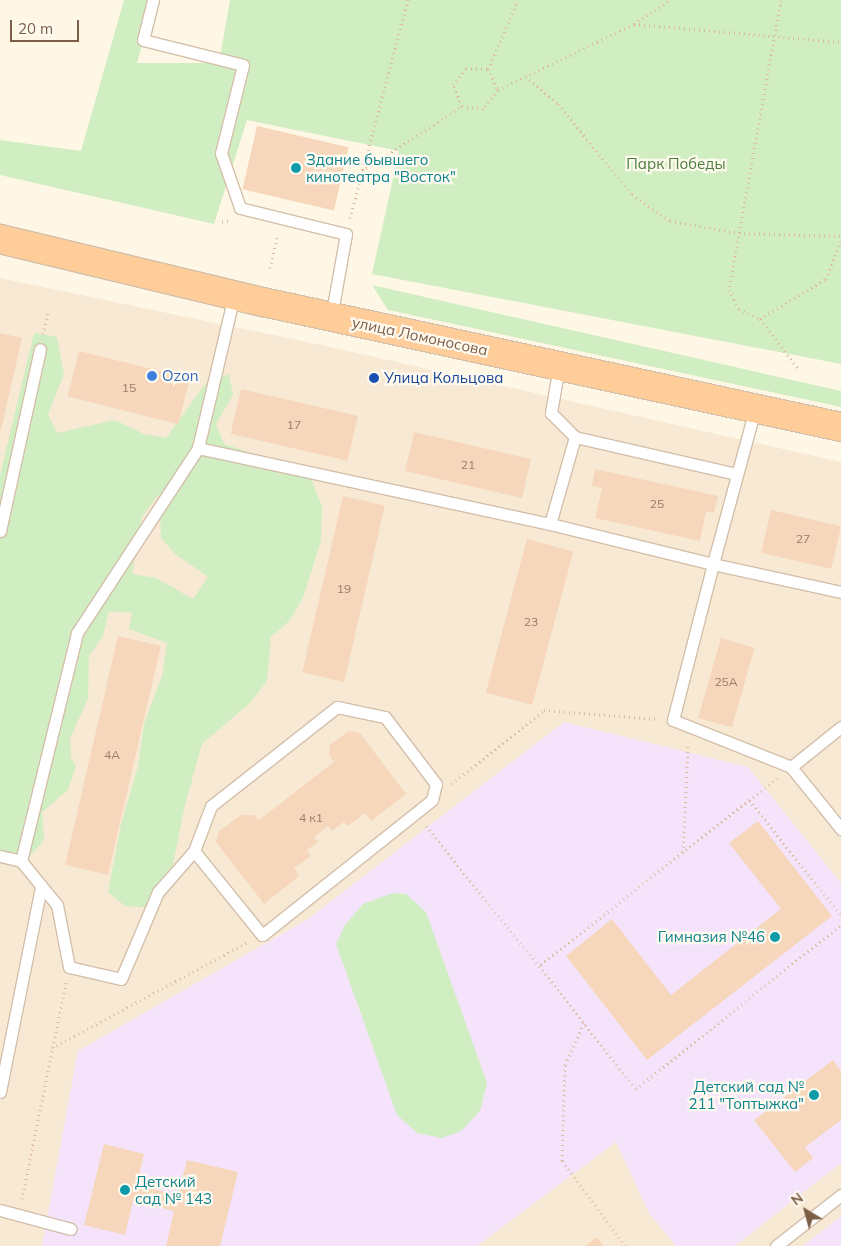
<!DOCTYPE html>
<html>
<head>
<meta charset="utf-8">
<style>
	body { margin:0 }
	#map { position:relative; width:841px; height:1246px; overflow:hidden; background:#fff7e6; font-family:Mulish,sans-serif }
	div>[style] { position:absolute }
	.residential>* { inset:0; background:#f7e9d4 }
	.education>* { inset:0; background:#f4e3fb }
	.green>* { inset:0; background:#d1eec2 }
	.building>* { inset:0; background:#f7d7bb; transform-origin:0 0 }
	.path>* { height:3px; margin-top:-1.5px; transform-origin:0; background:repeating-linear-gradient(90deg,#ddba9d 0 1px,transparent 0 5px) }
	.roads { filter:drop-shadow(1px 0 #d3bfaa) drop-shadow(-1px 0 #d3bfaa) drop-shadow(0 1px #d3bfaa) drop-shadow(0 -1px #d3bfaa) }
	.service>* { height:11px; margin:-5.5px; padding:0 5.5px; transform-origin:5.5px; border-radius:5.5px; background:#fff }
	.trunk>* { height:28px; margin:-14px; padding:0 14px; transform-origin:14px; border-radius:14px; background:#ffcd9a }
	.dots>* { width:14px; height:14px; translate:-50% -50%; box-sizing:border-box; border:2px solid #fffaef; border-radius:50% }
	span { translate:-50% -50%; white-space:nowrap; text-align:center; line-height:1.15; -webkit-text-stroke:4.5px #fffaef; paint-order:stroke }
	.number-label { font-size:12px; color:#9b7c64 }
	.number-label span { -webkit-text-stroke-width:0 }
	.culture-label { font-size:15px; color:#0d838f }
	.left { translate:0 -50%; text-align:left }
	.right { translate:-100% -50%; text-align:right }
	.park-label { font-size:15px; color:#4a7c3b }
	.street-label { font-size:15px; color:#7c5d47 }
	.shop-label { font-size:15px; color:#366cbe }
	.transit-label { font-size:15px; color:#164399 }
	.north { position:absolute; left:781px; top:1186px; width:50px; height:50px; -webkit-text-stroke:4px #fffaef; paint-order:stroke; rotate:323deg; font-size:14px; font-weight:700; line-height:20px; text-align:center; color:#7c5d47 }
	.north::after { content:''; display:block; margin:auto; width:18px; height:22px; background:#7c5d47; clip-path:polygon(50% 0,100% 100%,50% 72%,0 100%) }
	.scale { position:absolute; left:10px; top:20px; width:69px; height:22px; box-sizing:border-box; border:2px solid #7c5d47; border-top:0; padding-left:6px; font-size:15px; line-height:18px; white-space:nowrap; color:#7c5d47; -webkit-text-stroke:4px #fffaef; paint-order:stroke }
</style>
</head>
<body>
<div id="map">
	<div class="residential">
		<div style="clip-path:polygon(0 278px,326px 346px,841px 462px,841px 883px,748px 767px,308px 919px,78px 1051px,42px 1246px,0 1246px)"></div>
		<div style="clip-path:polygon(616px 1142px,649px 1213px,676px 1246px,477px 1246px)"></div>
		<div style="clip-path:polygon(841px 1163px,841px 1216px,803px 1246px,735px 1246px)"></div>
	</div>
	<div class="education">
		<div style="clip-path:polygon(564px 722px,748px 767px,841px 883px,841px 1163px,735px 1246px,676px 1246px,649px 1213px,616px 1142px,477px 1246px,42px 1246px,78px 1051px,308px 919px)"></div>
		<div style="clip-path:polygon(841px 1216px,841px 1246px,803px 1246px)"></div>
	</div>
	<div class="green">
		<div style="clip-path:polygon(124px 0,155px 0,137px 63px,219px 63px,230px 0,841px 0,841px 364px,372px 274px,399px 151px,247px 120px,214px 224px,0 175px,0 140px,81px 151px)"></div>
		<div style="clip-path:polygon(372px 285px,841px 391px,841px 407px,388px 310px)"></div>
		<div style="clip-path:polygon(evenodd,34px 333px,57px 337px,64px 374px,48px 414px,57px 433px,115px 420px,144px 434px,166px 438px,206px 383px,229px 374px,233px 395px,216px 424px,224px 444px,265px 457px,291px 462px,311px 478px,322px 507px,321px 541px,303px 598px,289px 621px,271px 637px,267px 681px,250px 703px,202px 744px,185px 805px,173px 864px,165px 894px,155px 908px,125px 906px,108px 892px,121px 824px,138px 766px,144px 724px,162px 676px,167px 643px,129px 629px,132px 613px,109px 611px,103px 636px,89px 656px,88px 698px,70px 739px,71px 758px,76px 766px,68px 790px,42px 812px,44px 840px,22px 865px,0 864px,0 475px,34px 333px,159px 494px,161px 538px,175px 554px,208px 577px,193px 599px,156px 578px,132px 574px,142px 517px,159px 494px)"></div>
		<div style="clip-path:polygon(393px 893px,406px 894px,426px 912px,487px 1083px,480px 1111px,461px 1131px,442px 1138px,417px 1133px,397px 1115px,336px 944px,345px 925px,363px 904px)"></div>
	</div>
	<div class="building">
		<div style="left:257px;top:126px;width:94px;height:65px;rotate:13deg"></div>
		<div style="clip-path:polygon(0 333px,22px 338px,1px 430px,0 430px)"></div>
		<div style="left:79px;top:351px;width:114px;height:47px;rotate:14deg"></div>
		<div style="left:241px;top:389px;width:120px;height:46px;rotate:13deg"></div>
		<div style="left:414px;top:432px;width:120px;height:40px;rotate:13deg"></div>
		<div style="clip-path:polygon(595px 469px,718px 496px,714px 513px,706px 511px,700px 541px,595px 518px,602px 488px,592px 486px)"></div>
		<div style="left:343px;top:496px;width:43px;height:181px;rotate:13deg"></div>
		<div style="left:771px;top:510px;width:72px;height:44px;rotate:13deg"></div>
		<div style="left:527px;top:539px;width:48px;height:159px;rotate:15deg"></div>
		<div style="left:118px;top:636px;width:44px;height:235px;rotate:13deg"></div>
		<div style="left:721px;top:638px;width:35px;height:83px;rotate:16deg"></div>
		<div style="clip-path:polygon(349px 731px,360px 733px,406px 794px,371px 821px,365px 813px,348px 826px,344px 822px,332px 831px,328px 826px,314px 837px,318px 842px,307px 850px,311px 856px,294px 868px,299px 876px,264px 904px,216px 842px,219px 831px,241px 815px,254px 815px,259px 820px,334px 762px,329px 755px,330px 745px)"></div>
		<div style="clip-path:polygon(758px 821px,832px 916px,647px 1060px,566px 956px,612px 919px,671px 995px,781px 909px,729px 843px)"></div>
		<div style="clip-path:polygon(833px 1060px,841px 1071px,841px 1120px,805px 1147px,813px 1158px,795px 1172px,754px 1120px)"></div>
		<div style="clip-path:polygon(104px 1144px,144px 1154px,137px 1185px,178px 1195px,187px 1160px,238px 1172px,220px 1246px,166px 1246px,174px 1211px,133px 1201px,125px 1235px,84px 1225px)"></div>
		<div style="clip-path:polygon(597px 1237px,604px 1246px,585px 1246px)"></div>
	</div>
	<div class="path">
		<div style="left:781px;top:0;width:295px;rotate:100.2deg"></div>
		<div style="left:729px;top:290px;width:21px;rotate:62deg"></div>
		<div style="left:739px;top:309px;width:23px;rotate:25deg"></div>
		<div style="left:760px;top:319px;width:63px;rotate:52.8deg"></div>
		<div style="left:634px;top:24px;width:42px;rotate:-34.4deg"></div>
		<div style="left:466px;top:68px;width:22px;rotate:3deg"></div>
		<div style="left:488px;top:69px;width:23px;rotate:65deg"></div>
		<div style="left:498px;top:90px;width:24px;rotate:128deg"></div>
		<div style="left:483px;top:109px;width:21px;rotate:-172deg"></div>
		<div style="left:462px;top:106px;width:23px;rotate:-113deg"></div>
		<div style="left:453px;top:85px;width:21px;rotate:-53deg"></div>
		<div style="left:488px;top:69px;width:75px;rotate:-66.5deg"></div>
		<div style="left:526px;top:76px;width:43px;rotate:41.2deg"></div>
		<div style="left:558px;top:104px;width:117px;rotate:50.6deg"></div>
		<div style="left:632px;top:194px;width:47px;rotate:35.4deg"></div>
		<div style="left:670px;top:221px;width:70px;rotate:9.9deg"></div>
		<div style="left:739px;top:233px;width:102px;rotate:1.7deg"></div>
		<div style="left:498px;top:90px;width:151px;rotate:-25.9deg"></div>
		<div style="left:634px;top:24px;width:208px;rotate:5deg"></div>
		<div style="left:362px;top:171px;width:119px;rotate:-33deg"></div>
		<div style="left:350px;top:218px;width:226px;rotate:-75.1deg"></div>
		<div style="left:222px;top:222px;width:8px;rotate:-14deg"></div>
		<div style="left:270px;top:268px;width:35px;rotate:-77deg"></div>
		<div style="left:760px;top:319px;width:77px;rotate:-31.2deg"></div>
		<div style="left:826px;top:279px;width:41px;rotate:-68.5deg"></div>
		<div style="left:43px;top:334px;width:23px;rotate:-77deg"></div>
		<div style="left:777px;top:778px;width:303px;rotate:141.7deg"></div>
		<div style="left:539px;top:966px;width:157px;rotate:51.7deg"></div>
		<div style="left:636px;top:1089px;width:263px;rotate:-38.7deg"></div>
		<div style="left:452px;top:784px;width:118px;rotate:-38.8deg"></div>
		<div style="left:544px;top:710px;width:113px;rotate:4.6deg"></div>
		<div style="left:749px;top:800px;width:147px;rotate:51.3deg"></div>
		<div style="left:426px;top:826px;width:180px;rotate:51.1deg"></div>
		<div style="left:683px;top:852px;width:108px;rotate:-87.3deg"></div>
		<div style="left:584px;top:1023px;width:46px;rotate:114.3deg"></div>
		<div style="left:565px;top:1065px;width:96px;rotate:91.8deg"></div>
		<div style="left:562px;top:1161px;width:106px;rotate:53.5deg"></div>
		<div style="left:52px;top:1048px;width:223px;rotate:-28.4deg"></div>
		<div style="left:22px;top:1199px;width:221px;rotate:-78.5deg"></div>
	</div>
	<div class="roads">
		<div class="service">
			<div style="left:153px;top:0;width:41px;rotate:104deg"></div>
			<div style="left:143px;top:40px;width:103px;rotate:14deg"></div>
			<div style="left:243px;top:65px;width:91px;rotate:104deg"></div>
			<div style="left:221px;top:153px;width:58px;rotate:70.9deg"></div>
			<div style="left:240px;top:208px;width:109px;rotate:13.8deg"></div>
			<div style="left:346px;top:234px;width:84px;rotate:100.2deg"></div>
			<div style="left:559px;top:366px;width:48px;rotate:99.7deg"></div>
			<div style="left:551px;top:413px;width:34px;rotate:45deg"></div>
			<div style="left:575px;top:437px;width:165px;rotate:12.9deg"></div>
			<div style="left:755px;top:409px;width:161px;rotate:105.2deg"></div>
			<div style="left:713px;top:564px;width:131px;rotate:12.3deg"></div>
			<div style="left:198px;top:448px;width:156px;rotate:-76.7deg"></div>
			<div style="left:550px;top:524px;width:91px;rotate:-74deg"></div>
			<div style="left:0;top:531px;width:186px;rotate:-77.6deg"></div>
			<div style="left:791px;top:767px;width:64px;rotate:-38.7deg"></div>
			<div style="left:0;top:856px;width:22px;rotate:13deg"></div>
			<div style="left:21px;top:861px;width:235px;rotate:-76.2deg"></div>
			<div style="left:77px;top:633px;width:221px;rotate:-56.8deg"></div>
			<div style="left:198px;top:448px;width:360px;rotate:12.2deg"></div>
			<div style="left:550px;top:524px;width:168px;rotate:13.8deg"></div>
			<div style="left:713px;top:564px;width:161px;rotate:104.4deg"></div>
			<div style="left:673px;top:720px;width:127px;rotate:21.7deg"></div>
			<div style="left:791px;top:767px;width:80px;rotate:51.1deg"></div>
			<div style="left:21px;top:861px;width:57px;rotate:50.7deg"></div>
			<div style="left:57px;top:905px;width:63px;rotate:79deg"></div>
			<div style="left:69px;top:967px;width:53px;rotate:13deg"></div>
			<div style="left:121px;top:979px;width:95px;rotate:-67deg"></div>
			<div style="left:158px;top:892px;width:55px;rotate:-48.7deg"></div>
			<div style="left:194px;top:851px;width:48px;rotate:-69.3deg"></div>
			<div style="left:211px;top:806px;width:160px;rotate:-38.2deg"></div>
			<div style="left:337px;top:707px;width:49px;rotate:11.8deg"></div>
			<div style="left:385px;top:717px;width:84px;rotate:52.7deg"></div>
			<div style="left:436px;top:784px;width:16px;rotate:104deg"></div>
			<div style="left:432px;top:800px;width:217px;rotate:141.5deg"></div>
			<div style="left:262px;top:935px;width:108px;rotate:-129deg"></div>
			<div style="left:0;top:1092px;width:210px;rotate:-78.7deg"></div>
			<div style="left:0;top:1210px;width:73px;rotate:15deg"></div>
			<div style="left:776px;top:1246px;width:83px;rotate:-38.1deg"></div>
		</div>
		<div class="trunk">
			<div style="left:0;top:239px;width:270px;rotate:13.5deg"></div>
			<div style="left:263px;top:302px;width:591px;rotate:12.2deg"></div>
		</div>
	</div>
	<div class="dots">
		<div style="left:296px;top:168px;background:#0f9aa8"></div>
		<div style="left:152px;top:376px;background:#3f7fe0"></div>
		<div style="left:374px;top:378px;background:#1a4fb4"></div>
		<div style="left:775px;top:937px;background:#0f9aa8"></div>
		<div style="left:814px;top:1095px;background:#0f9aa8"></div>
		<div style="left:125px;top:1190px;background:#0f9aa8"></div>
	</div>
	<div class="number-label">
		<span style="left:129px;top:388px">15</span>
		<span style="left:294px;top:425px">17</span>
		<span style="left:468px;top:465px">21</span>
		<span style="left:657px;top:504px">25</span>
		<span style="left:803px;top:539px">27</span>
		<span style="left:344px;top:589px">19</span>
		<span style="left:531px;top:622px">23</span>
		<span style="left:726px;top:682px">25А</span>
		<span style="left:112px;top:755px">4А</span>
		<span style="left:311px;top:818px">4 к1</span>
	</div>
	<div class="culture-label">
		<span class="left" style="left:306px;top:168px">Здание бывшего<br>кинотеатра "Восток"</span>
		<span class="right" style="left:765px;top:937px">Гимназия №46</span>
		<span class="right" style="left:804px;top:1095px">Детский сад №<br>211 "Топтыжка"</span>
		<span class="left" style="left:135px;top:1190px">Детский<br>сад № 143</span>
	</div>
	<div class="park-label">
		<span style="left:676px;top:164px">Парк Победы</span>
	</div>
	<div class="street-label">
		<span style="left:420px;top:336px;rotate:12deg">улица Ломоносова</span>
	</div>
	<div class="shop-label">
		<span class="left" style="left:162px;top:376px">Ozon</span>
	</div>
	<div class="transit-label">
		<span class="left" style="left:384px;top:378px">Улица Кольцова</span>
	</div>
	<div class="north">N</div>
	<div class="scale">20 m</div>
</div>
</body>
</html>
